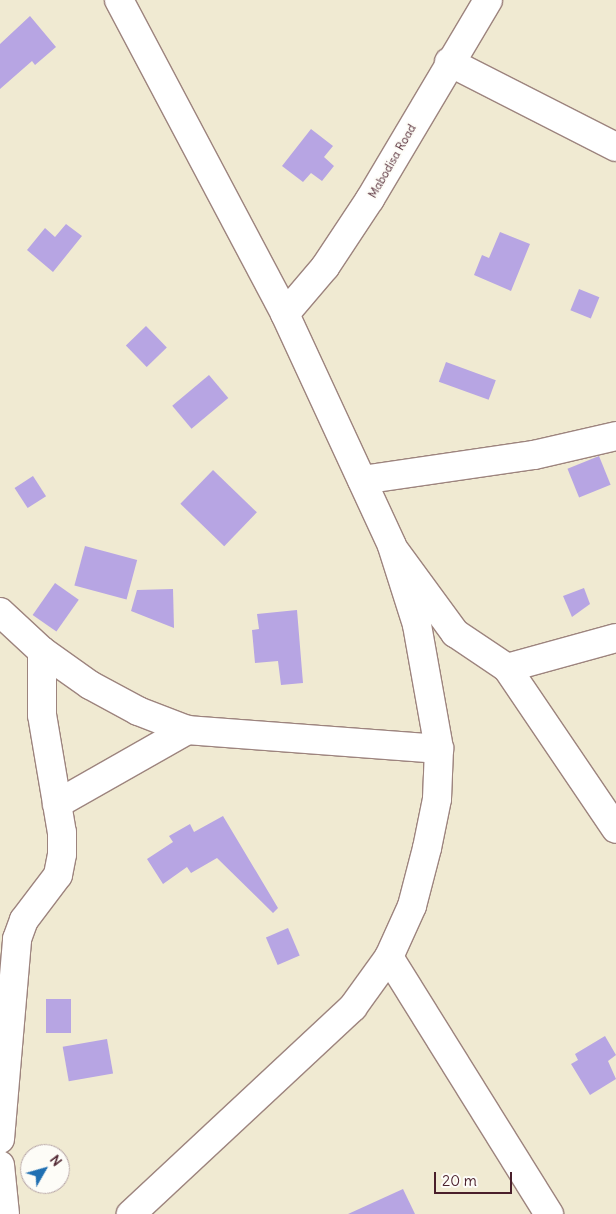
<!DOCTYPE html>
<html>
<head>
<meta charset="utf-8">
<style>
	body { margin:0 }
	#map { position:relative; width:616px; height:1214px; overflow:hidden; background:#f0ead2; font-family:Delius,sans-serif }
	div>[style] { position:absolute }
	.building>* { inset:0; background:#b7a5e3; transform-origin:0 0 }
	.roads { filter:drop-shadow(1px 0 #9d847e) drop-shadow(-1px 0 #9d847e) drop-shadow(0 1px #9d847e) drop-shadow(0 -1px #9d847e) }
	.minor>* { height:28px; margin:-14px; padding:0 14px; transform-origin:14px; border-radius:14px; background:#fff }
	.tertiary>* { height:28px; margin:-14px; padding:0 14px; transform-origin:14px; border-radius:14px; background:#fff }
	span { translate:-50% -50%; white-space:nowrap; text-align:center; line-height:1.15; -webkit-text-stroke:4px #fdfcf7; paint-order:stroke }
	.street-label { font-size:12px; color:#4a1f2b }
	.north { position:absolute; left:20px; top:1144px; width:50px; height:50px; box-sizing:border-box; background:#fdfcf7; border:1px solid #b5a4a5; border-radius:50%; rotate:52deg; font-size:14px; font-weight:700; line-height:20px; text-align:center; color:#4a1f2b }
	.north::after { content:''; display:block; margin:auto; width:18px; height:22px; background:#1f6fb2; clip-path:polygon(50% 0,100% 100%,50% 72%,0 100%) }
	.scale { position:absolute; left:434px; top:1172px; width:78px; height:22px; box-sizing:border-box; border:2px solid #4a1f2b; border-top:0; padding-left:6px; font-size:15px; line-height:18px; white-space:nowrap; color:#4a1f2b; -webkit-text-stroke:4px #fdfcf7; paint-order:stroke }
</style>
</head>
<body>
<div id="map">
	<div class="building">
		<div style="clip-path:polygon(30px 16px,56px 47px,35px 65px,32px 61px,0 89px,0 44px)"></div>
		<div style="clip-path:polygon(311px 129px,333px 146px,324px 157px,334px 166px,322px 181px,311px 173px,303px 182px,282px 166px)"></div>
		<div style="clip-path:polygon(66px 224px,82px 236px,53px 272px,27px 250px,45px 228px,55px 237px)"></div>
		<div style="clip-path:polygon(500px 232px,530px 244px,511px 291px,474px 275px,482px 255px,489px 258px)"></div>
		<div style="left:579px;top:289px;width:22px;height:23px;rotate:22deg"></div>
		<div style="left:146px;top:326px;width:30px;height:28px;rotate:46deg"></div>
		<div style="left:446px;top:362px;width:53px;height:21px;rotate:20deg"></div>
		<div style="left:209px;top:375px;width:30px;height:48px;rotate:50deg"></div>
		<div style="left:599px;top:456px;width:31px;height:34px;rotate:68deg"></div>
		<div style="left:213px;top:470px;width:61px;height:47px;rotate:44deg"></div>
		<div style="left:33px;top:476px;width:24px;height:22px;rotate:57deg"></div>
		<div style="left:85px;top:546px;width:54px;height:41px;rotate:15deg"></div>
		<div style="left:55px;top:583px;width:29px;height:39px;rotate:35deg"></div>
		<div style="clip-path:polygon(584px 588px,590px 604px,572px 617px,563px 596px)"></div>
		<div style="clip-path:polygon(173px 589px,174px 628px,131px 611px,137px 590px)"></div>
		<div style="clip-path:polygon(297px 610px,303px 683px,281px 685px,278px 661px,255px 663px,252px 630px,259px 629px,257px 614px)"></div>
		<div style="clip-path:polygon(223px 816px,278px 908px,273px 913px,217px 858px,191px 873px,187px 867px,163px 884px,147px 859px,173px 842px,169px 836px,190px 824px,194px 832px)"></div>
		<div style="left:288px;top:928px;width:30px;height:24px;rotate:67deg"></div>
		<div style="left:46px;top:999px;width:25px;height:34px"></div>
		<div style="clip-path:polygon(605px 1036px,616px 1055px,608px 1061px,616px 1079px,590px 1095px,571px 1064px,578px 1060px,575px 1054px)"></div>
		<div style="left:107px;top:1039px;width:35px;height:45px;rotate:80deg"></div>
		<div style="clip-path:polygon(403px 1189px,415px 1214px,348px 1214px)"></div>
	</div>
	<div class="roads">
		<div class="minor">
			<div style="left:449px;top:62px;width:187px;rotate:27deg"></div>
			<div style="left:362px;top:480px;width:174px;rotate:-8.3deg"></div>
			<div style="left:534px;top:455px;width:84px;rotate:-13deg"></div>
			<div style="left:395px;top:551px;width:102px;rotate:53.8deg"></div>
			<div style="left:455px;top:633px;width:63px;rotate:33.9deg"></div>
			<div style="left:507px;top:668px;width:194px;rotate:55.9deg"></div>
			<div style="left:0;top:612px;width:57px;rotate:42.9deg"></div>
			<div style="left:42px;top:651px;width:59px;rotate:35.3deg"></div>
			<div style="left:90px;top:685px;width:55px;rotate:28.4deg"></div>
			<div style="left:138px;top:711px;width:53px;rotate:21.2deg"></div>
			<div style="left:187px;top:730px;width:253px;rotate:4.3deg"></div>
			<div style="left:507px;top:668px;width:113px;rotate:-15.4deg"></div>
			<div style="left:57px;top:804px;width:150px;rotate:-29.6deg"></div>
			<div style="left:389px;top:957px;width:303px;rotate:58.1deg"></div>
			<div style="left:0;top:1139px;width:201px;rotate:-85.1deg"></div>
			<div style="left:17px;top:939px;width:20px;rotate:-70deg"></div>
			<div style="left:24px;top:920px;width:56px;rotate:-52.9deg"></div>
			<div style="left:58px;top:875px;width:21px;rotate:-79deg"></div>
			<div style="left:62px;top:854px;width:21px;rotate:-90deg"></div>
			<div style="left:62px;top:833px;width:120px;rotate:-99.6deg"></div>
			<div style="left:42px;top:715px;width:64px;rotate:-90deg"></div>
			<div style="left:0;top:1165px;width:49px;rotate:84.2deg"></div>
		</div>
		<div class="tertiary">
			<div style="left:119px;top:0;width:355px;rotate:62.1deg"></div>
			<div style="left:285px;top:314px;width:255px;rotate:65.2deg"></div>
			<div style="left:392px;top:546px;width:83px;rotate:72.4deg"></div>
			<div style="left:417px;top:625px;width:126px;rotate:79.9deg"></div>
			<div style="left:439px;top:749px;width:50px;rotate:92.3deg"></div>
			<div style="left:437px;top:799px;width:50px;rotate:101.5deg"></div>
			<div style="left:427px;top:848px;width:60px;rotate:104.5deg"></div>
			<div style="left:412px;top:906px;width:56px;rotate:114.3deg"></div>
			<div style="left:389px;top:957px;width:62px;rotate:125.8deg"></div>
			<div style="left:353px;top:1007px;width:304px;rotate:137deg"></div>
			<div style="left:285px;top:314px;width:62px;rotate:-49.6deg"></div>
			<div style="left:325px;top:267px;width:82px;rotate:-56.5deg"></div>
			<div style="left:370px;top:199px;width:231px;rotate:-59.3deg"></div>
		</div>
	</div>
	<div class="street-label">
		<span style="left:392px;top:161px;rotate:-60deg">Mabodisa Road</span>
	</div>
	<div class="north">N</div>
	<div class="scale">20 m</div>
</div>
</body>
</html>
